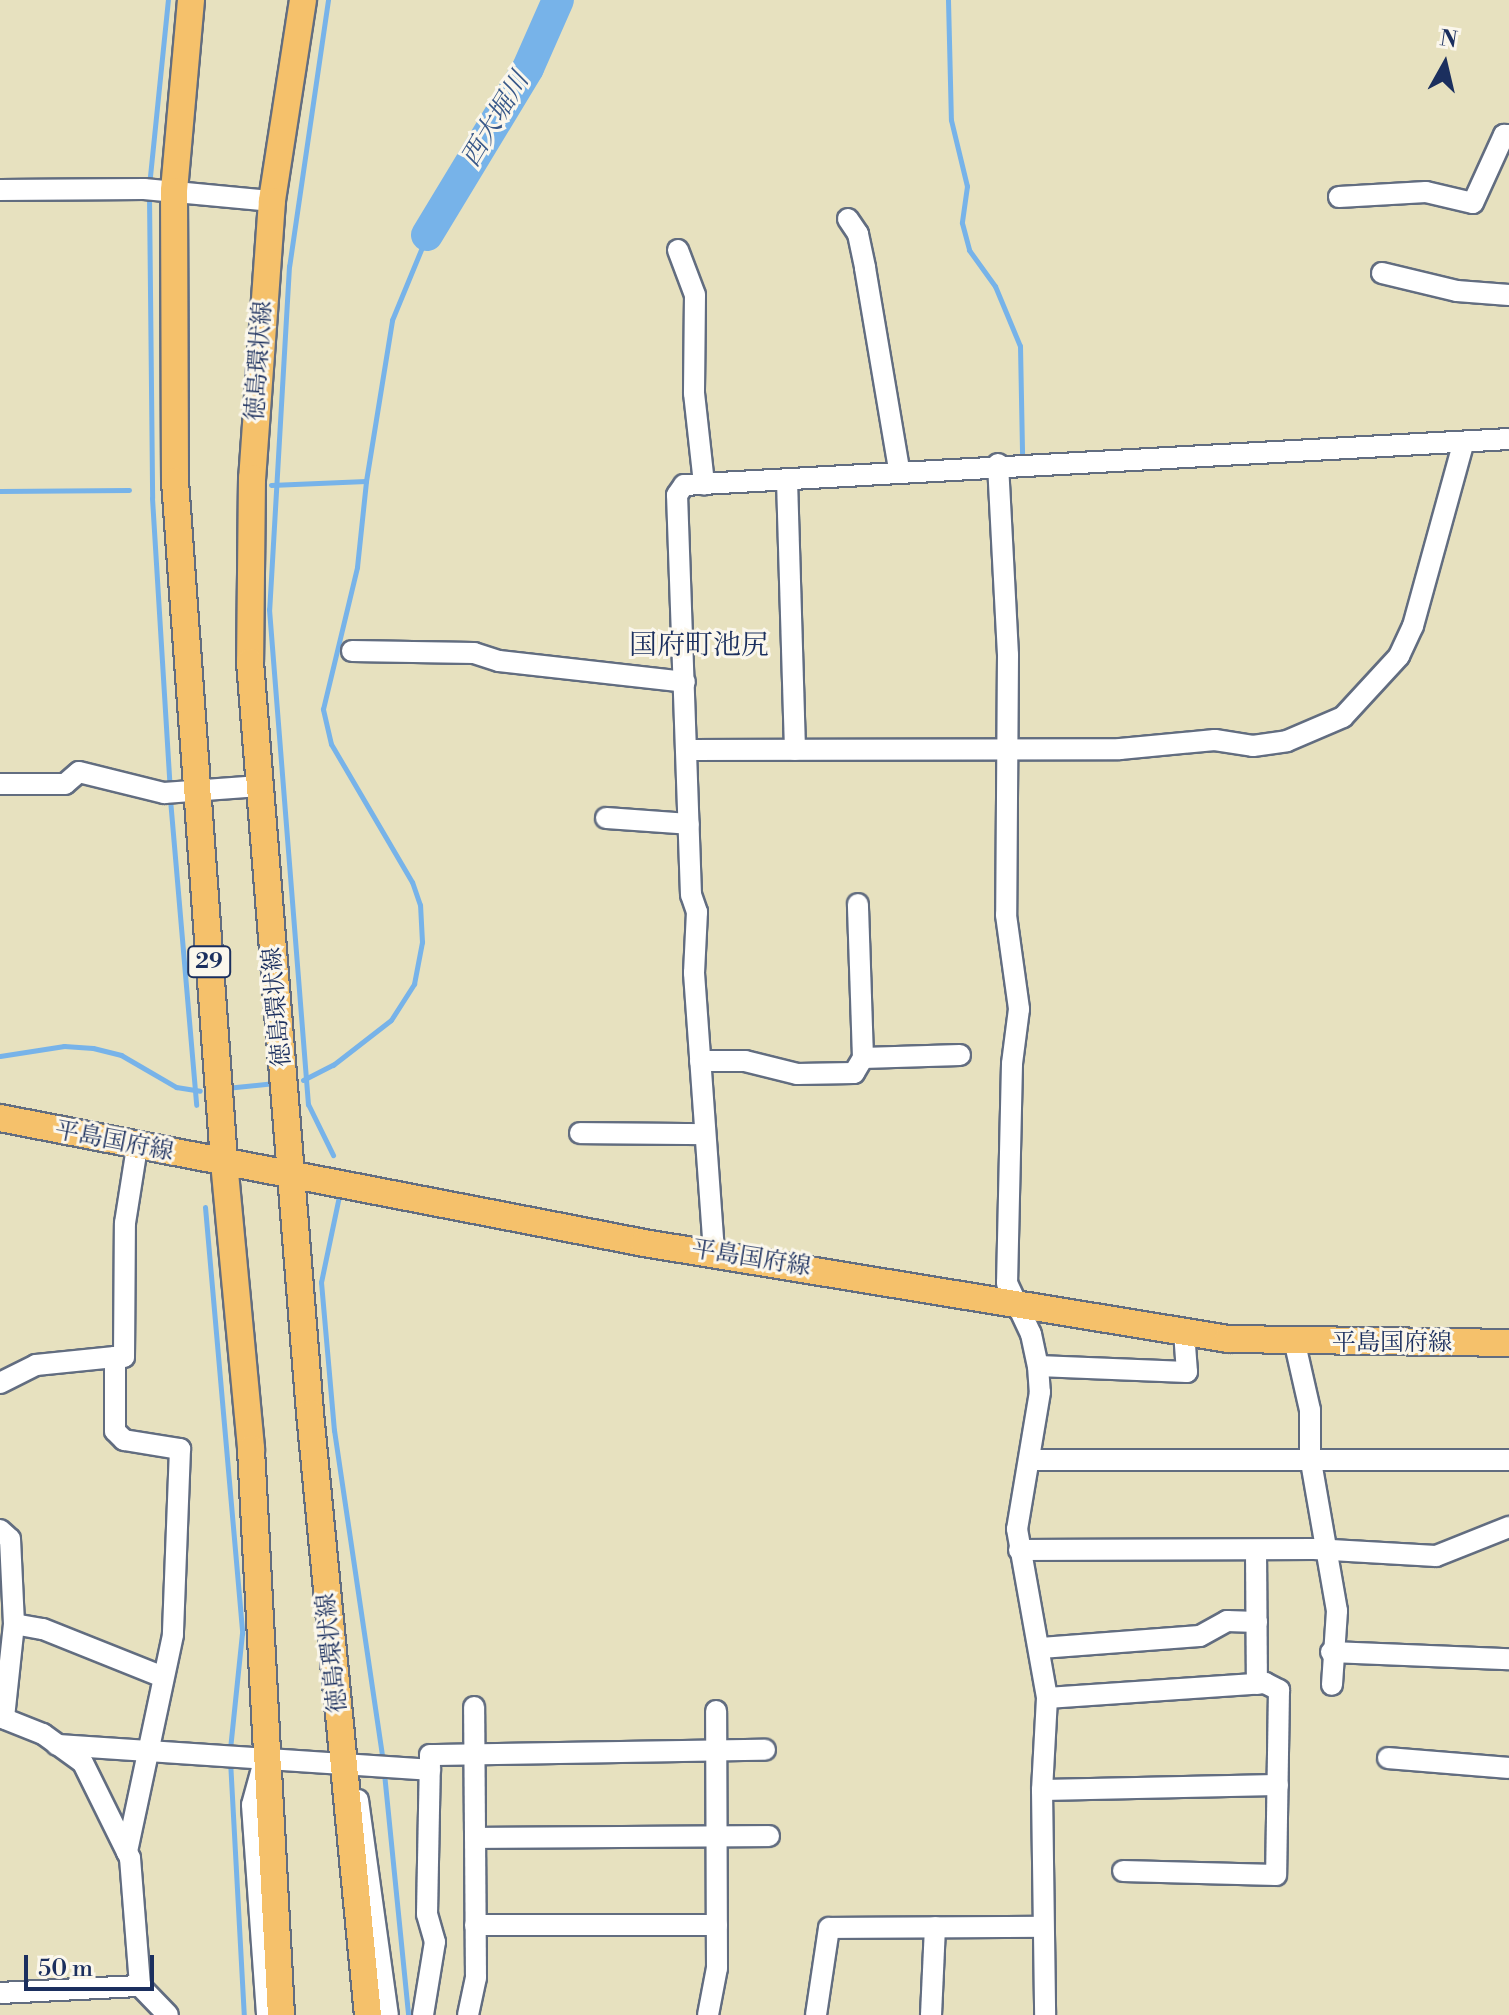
<!DOCTYPE html>
<html>
<head>
<meta charset="utf-8">
<style>
	body { margin:0 }
	#map { position:relative; width:1509px; height:2015px; overflow:hidden; background:#e7e1bf; font-family:"Libre Bodoni","Noto Serif JP",serif }
	div>[style] { position:absolute }
	.stream>* { height:5px; margin:-2.5px; padding:0 2.5px; transform-origin:2.5px; border-radius:2.5px; background:#77b3e9 }
	.river>* { height:32px; margin:-16px; padding:0 16px; transform-origin:16px; border-radius:16px; background:#77b3e9 }
	.roads { filter:drop-shadow(2px 0 #626d80) drop-shadow(-2px 0 #626d80) drop-shadow(0 2px #626d80) drop-shadow(0 -2px #626d80) }
	.minor>* { height:20px; margin:-10px; padding:0 10px; transform-origin:10px; border-radius:10px; background:#fff }
	.major>* { height:26px; margin:-13px; padding:0 13px; transform-origin:13px; border-radius:13px; background:#f5c16b }
	span { translate:-50% -50%; white-space:nowrap; text-align:center; line-height:1.15; -webkit-text-stroke:6px #fbf7ec; paint-order:stroke }
	.shield-label span { padding:2px 6px; background:#fbf7ec; border:2px solid; border-radius:6px; -webkit-text-stroke-width:0 }
	.shield-label { font-size:22px; color:#1b2f5e; font-weight:700 }
	.street-label { font-size:24px; color:#1b2f5e }
	.water-label { font-size:26px; color:#375788; font-style:italic }
	.quarter-label { font-size:28px; color:#1b2f5e }
	.north { position:absolute; left:1405px; top:24px; width:80px; height:80px; -webkit-text-stroke:6px #fbf7ec; paint-order:stroke; rotate:8deg; font-size:22px; font-weight:700; line-height:32px; text-align:center; color:#1b2f5e }
	.north::after { content:''; display:block; margin:auto; width:28px; height:36px; background:#1b2f5e; clip-path:polygon(50% 0,100% 100%,50% 72%,0 100%) }
	.scale { position:absolute; left:24px; top:1955px; width:130px; height:36px; box-sizing:border-box; border:4px solid #1b2f5e; border-top:0; padding-left:10px; font-size:24px; line-height:28px; white-space:nowrap; color:#1b2f5e; -webkit-text-stroke:6px #fbf7ec; paint-order:stroke }
</style>
</head>
<body>
<div id="map">
	<div class="stream">
		<div style="left:328px;top:0;width:269px;rotate:98.3deg"></div>
		<div style="left:289px;top:266px;width:344px;rotate:93.3deg"></div>
		<div style="left:269px;top:609px;width:497px;rotate:85.5deg"></div>
		<div style="left:308px;top:1104px;width:57px;rotate:63.9deg"></div>
		<div style="left:948px;top:0;width:120px;rotate:88.6deg"></div>
		<div style="left:951px;top:120px;width:68px;rotate:76.4deg"></div>
		<div style="left:967px;top:186px;width:37px;rotate:98deg"></div>
		<div style="left:962px;top:223px;width:28px;rotate:75deg"></div>
		<div style="left:969px;top:250px;width:44px;rotate:54.2deg"></div>
		<div style="left:995px;top:286px;width:65px;rotate:67.4deg"></div>
		<div style="left:1020px;top:346px;width:109px;rotate:88.9deg"></div>
		<div style="left:149px;top:186px;width:187px;rotate:-84.2deg"></div>
		<div style="left:149px;top:196px;width:302px;rotate:89.4deg"></div>
		<div style="left:152px;top:498px;width:292px;rotate:86.5deg"></div>
		<div style="left:271px;top:485px;width:95px;rotate:-2.4deg"></div>
		<div style="left:366px;top:481px;width:163px;rotate:-80.8deg"></div>
		<div style="left:392px;top:320px;width:92px;rotate:-67.6deg"></div>
		<div style="left:0;top:491px;width:129px;rotate:-0.4deg"></div>
		<div style="left:170px;top:799px;width:307px;rotate:85.1deg"></div>
		<div style="left:0;top:1056px;width:65px;rotate:-8.9deg"></div>
		<div style="left:64px;top:1046px;width:29px;rotate:4deg"></div>
		<div style="left:93px;top:1048px;width:29px;rotate:14deg"></div>
		<div style="left:121px;top:1055px;width:64px;rotate:30.2deg"></div>
		<div style="left:176px;top:1087px;width:24px;rotate:9deg"></div>
		<div style="left:303px;top:1080px;width:34px;rotate:-27deg"></div>
		<div style="left:333px;top:1065px;width:73px;rotate:-37.8deg"></div>
		<div style="left:391px;top:1020px;width:43px;rotate:-57.4deg"></div>
		<div style="left:414px;top:984px;width:43px;rotate:-79.2deg"></div>
		<div style="left:422px;top:942px;width:37px;rotate:-93deg"></div>
		<div style="left:420px;top:905px;width:24px;rotate:-109deg"></div>
		<div style="left:412px;top:882px;width:160px;rotate:-120.4deg"></div>
		<div style="left:331px;top:744px;width:36px;rotate:-103deg"></div>
		<div style="left:323px;top:709px;width:146px;rotate:-76.5deg"></div>
		<div style="left:357px;top:567px;width:86px;rotate:-84deg"></div>
		<div style="left:226px;top:1088px;width:49px;rotate:-5.8deg"></div>
		<div style="left:339px;top:1196px;width:88px;rotate:101.8deg"></div>
		<div style="left:321px;top:1282px;width:149px;rotate:85deg"></div>
		<div style="left:334px;top:1430px;width:337px;rotate:81.6deg"></div>
		<div style="left:205px;top:1207px;width:428px;rotate:85deg"></div>
		<div style="left:242px;top:1633px;width:118px;rotate:95.9deg"></div>
		<div style="left:230px;top:1760px;width:255px;rotate:86.9deg"></div>
		<div style="left:384px;top:1773px;width:243px;rotate:84.3deg"></div>
	</div>
	<div class="river">
		<div style="left:427px;top:235px;width:195px;rotate:-58.8deg"></div>
		<div style="left:528px;top:68px;width:74px;rotate:-66.2deg"></div>
	</div>
	<div class="roads">
		<div class="minor">
			<div style="left:0;top:190px;width:144px;rotate:-0.4deg"></div>
			<div style="left:144px;top:189px;width:129px;rotate:5.4deg"></div>
			<div style="left:1339px;top:197px;width:87px;rotate:-3.3deg"></div>
			<div style="left:1426px;top:192px;width:48px;rotate:13.2deg"></div>
			<div style="left:1473px;top:203px;width:75px;rotate:-65.5deg"></div>
			<div style="left:1504px;top:135px;width:5px"></div>
			<div style="left:848px;top:219px;width:18px;rotate:56deg"></div>
			<div style="left:858px;top:234px;width:35px;rotate:78deg"></div>
			<div style="left:865px;top:268px;width:204px;rotate:80.4deg"></div>
			<div style="left:678px;top:250px;width:48px;rotate:69.3deg"></div>
			<div style="left:695px;top:295px;width:98px;rotate:90.6deg"></div>
			<div style="left:694px;top:393px;width:92px;rotate:83.7deg"></div>
			<div style="left:1382px;top:273px;width:77px;rotate:13.5deg"></div>
			<div style="left:1457px;top:291px;width:52px;rotate:4.4deg"></div>
			<div style="left:998px;top:464px;width:191px;rotate:87deg"></div>
			<div style="left:1008px;top:655px;width:260px;rotate:90.4deg"></div>
			<div style="left:1006px;top:915px;width:95px;rotate:82.1deg"></div>
			<div style="left:1019px;top:1009px;width:55px;rotate:97.3deg"></div>
			<div style="left:1012px;top:1064px;width:219px;rotate:91.3deg"></div>
			<div style="left:1007px;top:1283px;width:56px;rotate:64.8deg"></div>
			<div style="left:1031px;top:1334px;width:33px;rotate:78deg"></div>
			<div style="left:1038px;top:1366px;width:26px;rotate:86deg"></div>
			<div style="left:1040px;top:1392px;width:139px;rotate:99.5deg"></div>
			<div style="left:1017px;top:1529px;width:172px;rotate:79.9deg"></div>
			<div style="left:1047px;top:1698px;width:92px;rotate:93.1deg"></div>
			<div style="left:1042px;top:1790px;width:225px;rotate:89.2deg"></div>
			<div style="left:787px;top:480px;width:270px;rotate:88.3deg"></div>
			<div style="left:352px;top:651px;width:122px;rotate:0.9deg"></div>
			<div style="left:474px;top:653px;width:26px;rotate:18deg"></div>
			<div style="left:499px;top:661px;width:187px;rotate:6.4deg"></div>
			<div style="left:687px;top:750px;width:433px;rotate:-0.1deg"></div>
			<div style="left:1120px;top:749px;width:95px;rotate:-5.4deg"></div>
			<div style="left:1215px;top:740px;width:38px;rotate:9deg"></div>
			<div style="left:1253px;top:746px;width:34px;rotate:-8deg"></div>
			<div style="left:1287px;top:741px;width:61px;rotate:-23.2deg"></div>
			<div style="left:1343px;top:717px;width:83px;rotate:-47.4deg"></div>
			<div style="left:1399px;top:656px;width:33px;rotate:-65deg"></div>
			<div style="left:1413px;top:626px;width:189px;rotate:-74.6deg"></div>
			<div style="left:0;top:784px;width:65px"></div>
			<div style="left:65px;top:784px;width:18px;rotate:-41deg"></div>
			<div style="left:79px;top:772px;width:88px;rotate:13.9deg"></div>
			<div style="left:164px;top:793px;width:96px;rotate:-4.2deg"></div>
			<div style="left:606px;top:818px;width:83px;rotate:4.1deg"></div>
			<div style="left:863px;top:1058px;width:97px;rotate:-1.8deg"></div>
			<div style="left:700px;top:1061px;width:45px"></div>
			<div style="left:745px;top:1061px;width:54px;rotate:14deg"></div>
			<div style="left:797px;top:1074px;width:57px;rotate:-1deg"></div>
			<div style="left:854px;top:1073px;width:17px;rotate:-59deg"></div>
			<div style="left:863px;top:1058px;width:154px;rotate:-91.9deg"></div>
			<div style="left:580px;top:1133px;width:125px;rotate:0.5deg"></div>
			<div style="left:714px;top:1252px;width:280px;rotate:-94.1deg"></div>
			<div style="left:694px;top:973px;width:61px;rotate:-87.2deg"></div>
			<div style="left:697px;top:912px;width:18px;rotate:-109deg"></div>
			<div style="left:691px;top:895px;width:400px;rotate:-92deg"></div>
			<div style="left:677px;top:495px;width:12px;rotate:-55deg"></div>
			<div style="left:684px;top:485px;width:826px;rotate:-3.19deg"></div>
			<div style="left:1295px;top:1344px;width:68px;rotate:77.2deg"></div>
			<div style="left:1310px;top:1410px;width:46px;rotate:90deg"></div>
			<div style="left:1310px;top:1456px;width:157px;rotate:80.1deg"></div>
			<div style="left:1337px;top:1611px;width:74px;rotate:93.9deg"></div>
			<div style="left:115px;top:1357px;width:9px"></div>
			<div style="left:124px;top:1357px;width:134px;rotate:-89.6deg"></div>
			<div style="left:125px;top:1223px;width:77px;rotate:-81deg"></div>
			<div style="left:1038px;top:1366px;width:149px;rotate:2.3deg"></div>
			<div style="left:1187px;top:1372px;width:40px;rotate:-94.3deg"></div>
			<div style="left:0;top:1383px;width:40px;rotate:-26.6deg"></div>
			<div style="left:36px;top:1365px;width:79px;rotate:-5.8deg"></div>
			<div style="left:115px;top:1357px;width:74px;rotate:90deg"></div>
			<div style="left:115px;top:1431px;width:13px;rotate:45deg"></div>
			<div style="left:124px;top:1440px;width:57px;rotate:9.1deg"></div>
			<div style="left:180px;top:1449px;width:186px;rotate:92.2deg"></div>
			<div style="left:173px;top:1635px;width:222px;rotate:102deg"></div>
			<div style="left:1030px;top:1460px;width:479px"></div>
			<div style="left:0;top:1530px;width:13px;rotate:42deg"></div>
			<div style="left:10px;top:1539px;width:85px;rotate:87.3deg"></div>
			<div style="left:14px;top:1624px;width:95px;rotate:96.1deg"></div>
			<div style="left:1019px;top:1550px;width:295px;rotate:-0.2deg"></div>
			<div style="left:1314px;top:1549px;width:122px;rotate:3.3deg"></div>
			<div style="left:1436px;top:1556px;width:79px;rotate:-21.7deg"></div>
			<div style="left:1256px;top:1550px;width:134px;rotate:89.6deg"></div>
			<div style="left:14px;top:1624px;width:29px;rotate:10deg"></div>
			<div style="left:43px;top:1629px;width:129px;rotate:21.8deg"></div>
			<div style="left:1041px;top:1648px;width:159px;rotate:-4.3deg"></div>
			<div style="left:1200px;top:1636px;width:31px;rotate:-29deg"></div>
			<div style="left:1227px;top:1621px;width:30px;rotate:2deg"></div>
			<div style="left:1331px;top:1652px;width:178px;rotate:2.3deg"></div>
			<div style="left:1047px;top:1698px;width:219px;rotate:-3.9deg"></div>
			<div style="left:1265px;top:1683px;width:16px;rotate:27deg"></div>
			<div style="left:1279px;top:1690px;width:185px;rotate:90.9deg"></div>
			<div style="left:1276px;top:1875px;width:153px;rotate:-178.5deg"></div>
			<div style="left:0;top:1717px;width:46px;rotate:21.6deg"></div>
			<div style="left:43px;top:1734px;width:49px;rotate:35.9deg"></div>
			<div style="left:83px;top:1763px;width:106px;rotate:63.7deg"></div>
			<div style="left:130px;top:1858px;width:128px;rotate:85.5deg"></div>
			<div style="left:140px;top:1986px;width:40px;rotate:46deg"></div>
			<div style="left:57px;top:1745px;width:374px;rotate:3.8deg"></div>
			<div style="left:1388px;top:1758px;width:121px;rotate:4.7deg"></div>
			<div style="left:263px;top:1765px;width:41px;rotate:105.4deg"></div>
			<div style="left:252px;top:1805px;width:211px;rotate:85.9deg"></div>
			<div style="left:1042px;top:1790px;width:236px;rotate:-1.2deg"></div>
			<div style="left:358px;top:1800px;width:217px;rotate:82.1deg"></div>
			<div style="left:475px;top:1838px;width:294px;rotate:-0.4deg"></div>
			<div style="left:475px;top:1925px;width:242px"></div>
			<div style="left:0;top:1993px;width:140px;rotate:-2.9deg"></div>
			<div style="left:423px;top:2015px;width:74px;rotate:-80.7deg"></div>
			<div style="left:435px;top:1942px;width:29px;rotate:-106deg"></div>
			<div style="left:427px;top:1914px;width:159px;rotate:-88.9deg"></div>
			<div style="left:430px;top:1755px;width:335px;rotate:-0.9deg"></div>
			<div style="left:468px;top:2015px;width:38px;rotate:-78deg"></div>
			<div style="left:476px;top:1978px;width:271px;rotate:-90.4deg"></div>
			<div style="left:708px;top:2015px;width:48px;rotate:-79.2deg"></div>
			<div style="left:717px;top:1968px;width:257px;rotate:-90.2deg"></div>
			<div style="left:816px;top:2015px;width:88px;rotate:-81.5deg"></div>
			<div style="left:829px;top:1928px;width:213px;rotate:-0.3deg"></div>
			<div style="left:931px;top:2015px;width:88px;rotate:-87.4deg"></div>
		</div>
		<div class="major">
			<div style="left:191px;top:0;width:192px;rotate:95.1deg"></div>
			<div style="left:174px;top:191px;width:290px;rotate:89.8deg"></div>
			<div style="left:175px;top:481px;width:683px;rotate:85.88deg"></div>
			<div style="left:224px;top:1162px;width:288px;rotate:84.6deg"></div>
			<div style="left:251px;top:1449px;width:567px;rotate:86.97deg"></div>
			<div style="left:303px;top:0;width:203px;rotate:98.8deg"></div>
			<div style="left:272px;top:201px;width:278px;rotate:94.1deg"></div>
			<div style="left:252px;top:478px;width:184px;rotate:90.6deg"></div>
			<div style="left:250px;top:662px;width:753px;rotate:85.43deg"></div>
			<div style="left:310px;top:1413px;width:605px;rotate:84.5deg"></div>
			<div style="left:0;top:1118px;width:656px;rotate:10.98deg"></div>
			<div style="left:644px;top:1243px;width:592px;rotate:9.33deg"></div>
			<div style="left:1228px;top:1339px;width:281px;rotate:0.8deg"></div>
		</div>
	</div>
	<div class="shield-label">
		<span style="left:209px;top:962px">29</span>
	</div>
	<div class="street-label">
		<span style="left:260px;top:361px;rotate:-86deg">徳島環状線</span>
		<span style="left:278px;top:1007px;rotate:-95deg">徳島環状線</span>
		<span style="left:114px;top:1142px;rotate:11deg">平島国府線</span>
		<span style="left:751px;top:1259px;rotate:9deg">平島国府線</span>
		<span style="left:1392px;top:1344px">平島国府線</span>
		<span style="left:333px;top:1653px;rotate:-96deg">徳島環状線</span>
	</div>
	<div class="water-label">
		<span style="left:496px;top:120px;rotate:-59deg">西大堀川</span>
	</div>
	<div class="quarter-label">
		<span style="left:699px;top:646px">国府町池尻</span>
	</div>
	<div class="north">N</div>
	<div class="scale">50 m</div>
</div>
</body>
</html>
